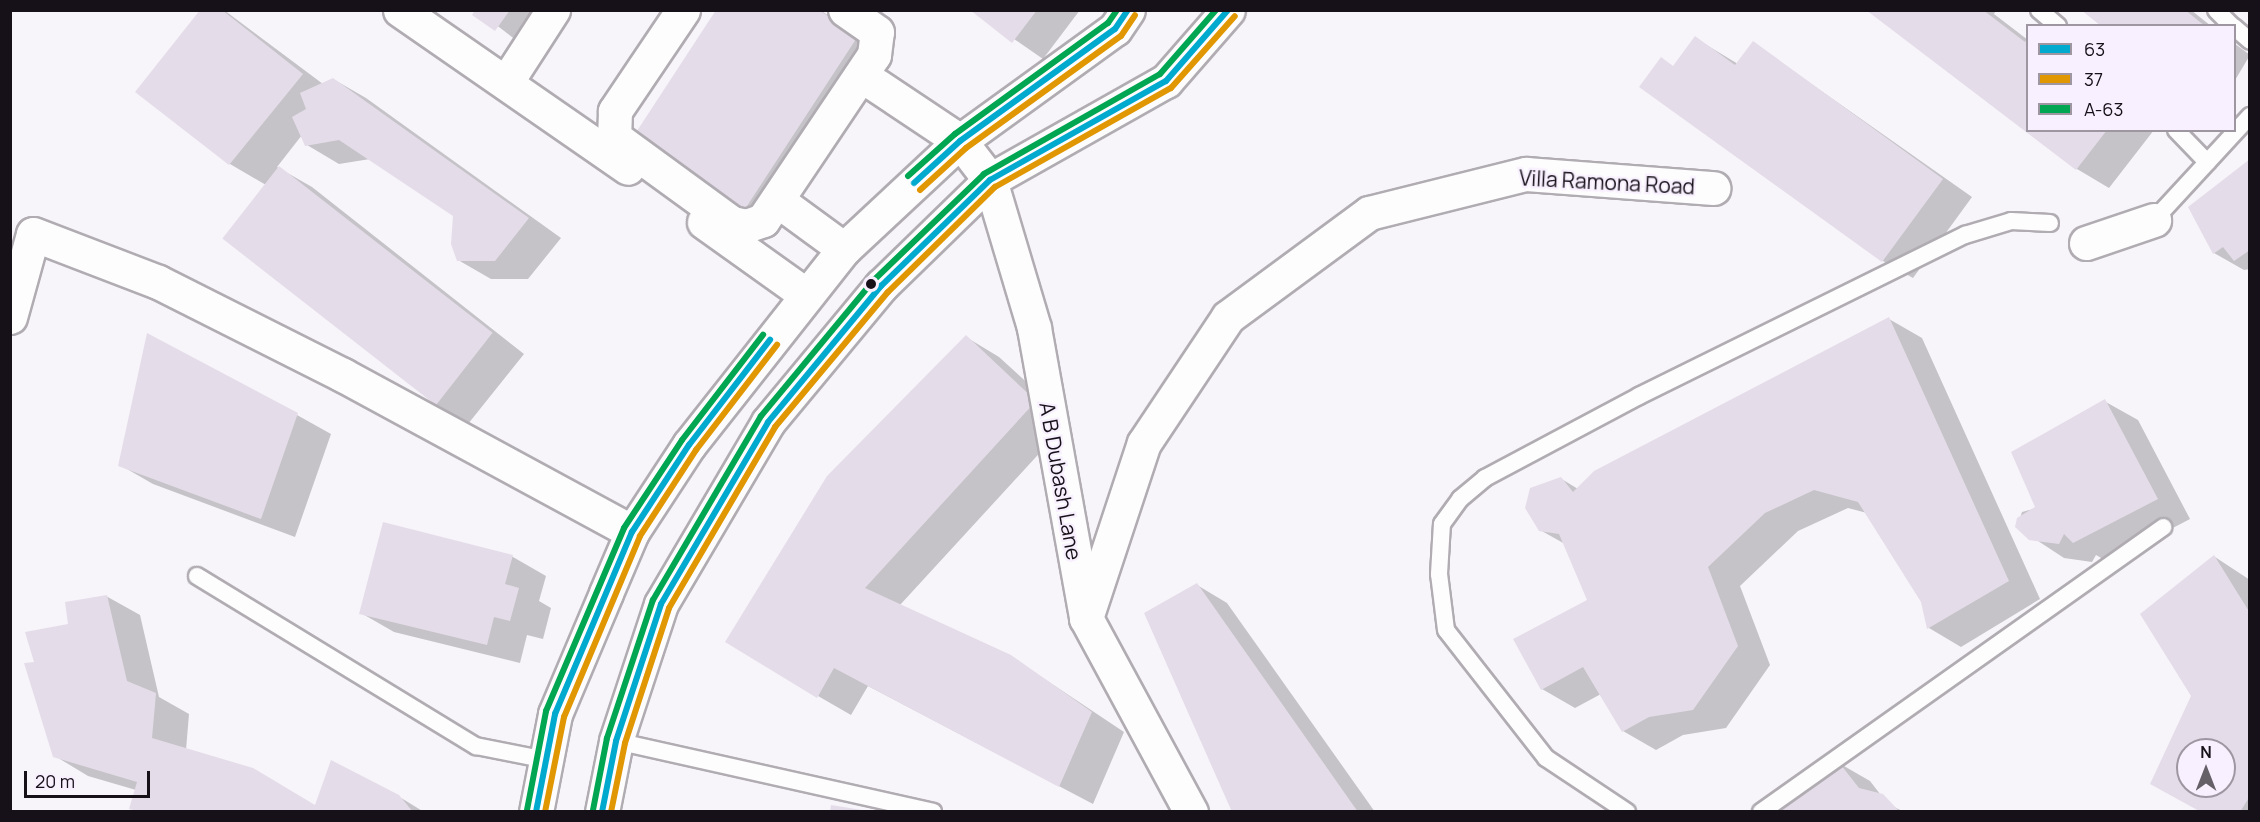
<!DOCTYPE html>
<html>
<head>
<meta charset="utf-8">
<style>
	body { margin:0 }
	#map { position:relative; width:2260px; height:822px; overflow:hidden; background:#f7f4fa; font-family:Manrope,sans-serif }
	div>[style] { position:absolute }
	.shadow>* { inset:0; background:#0003 }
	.building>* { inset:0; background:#e4dde9; transform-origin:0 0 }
	.roads { filter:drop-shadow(2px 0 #b0acb2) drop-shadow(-2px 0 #b0acb2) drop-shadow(0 2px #b0acb2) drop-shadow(0 -2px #b0acb2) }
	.lane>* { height:16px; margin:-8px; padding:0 8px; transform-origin:8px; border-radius:8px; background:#fefdfe }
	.street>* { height:33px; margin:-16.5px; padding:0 16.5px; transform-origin:16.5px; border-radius:16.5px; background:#fefdfe }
	.secondary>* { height:33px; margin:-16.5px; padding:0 16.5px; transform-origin:16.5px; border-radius:16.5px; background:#fefdfe }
	.bus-1>* { height:6px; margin:-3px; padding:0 3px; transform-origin:3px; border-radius:3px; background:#00a9ce }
	.bus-2>* { height:6px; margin:-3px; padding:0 3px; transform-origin:3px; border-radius:3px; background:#e09702 }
	.bus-3>* { height:6px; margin:-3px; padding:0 3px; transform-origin:3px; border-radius:3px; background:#00a651 }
	.dots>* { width:16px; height:16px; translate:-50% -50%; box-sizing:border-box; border:3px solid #f8f0fe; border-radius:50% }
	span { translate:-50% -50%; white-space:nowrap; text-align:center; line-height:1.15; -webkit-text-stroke:4.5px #f8f0fe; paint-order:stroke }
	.street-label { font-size:21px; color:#161119 }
	.frame { position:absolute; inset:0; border:12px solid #161119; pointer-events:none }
	.legend { position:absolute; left:2026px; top:24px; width:210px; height:108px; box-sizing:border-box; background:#f8f0fe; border:2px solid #9e97a2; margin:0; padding:8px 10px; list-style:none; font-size:18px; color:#161119 }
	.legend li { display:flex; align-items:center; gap:12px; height:30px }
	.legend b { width:30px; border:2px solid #9e97a2 }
	.north { position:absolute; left:2176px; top:738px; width:60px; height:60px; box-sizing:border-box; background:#f8f0fe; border:2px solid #9e97a2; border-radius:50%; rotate:0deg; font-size:16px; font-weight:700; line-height:24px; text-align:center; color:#161119 }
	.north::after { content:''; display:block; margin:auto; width:21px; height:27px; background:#656068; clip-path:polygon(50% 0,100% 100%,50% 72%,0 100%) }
	.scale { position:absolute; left:24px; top:771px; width:126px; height:27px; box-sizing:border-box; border:3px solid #161119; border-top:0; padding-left:8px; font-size:18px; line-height:21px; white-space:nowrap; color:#161119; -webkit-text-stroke:4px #f8f0fe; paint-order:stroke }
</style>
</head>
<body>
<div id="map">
	<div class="shadow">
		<div style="clip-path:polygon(202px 10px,224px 10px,323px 84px,333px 79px,366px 98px,561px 238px,528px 279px,491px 279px,458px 260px,455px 216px,370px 159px,339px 164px,307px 145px,302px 135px,277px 167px,312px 187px,524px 354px,468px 424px,435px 405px,266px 185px,230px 164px,138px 92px)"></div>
		<div style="clip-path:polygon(477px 10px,529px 10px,544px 21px,525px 47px)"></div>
		<div style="clip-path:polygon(718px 10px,820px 10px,890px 56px,778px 226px,746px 207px)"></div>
		<div style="clip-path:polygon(972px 10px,1080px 10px,1043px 59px)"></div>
		<div style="clip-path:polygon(1868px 10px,1996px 10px,1994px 14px,2028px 40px,2028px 130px,2154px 130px,2109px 188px,2077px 169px)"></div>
		<div style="clip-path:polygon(2084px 10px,2191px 10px,2211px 26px,2104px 26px)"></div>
		<div style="clip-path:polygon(1695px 38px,1738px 64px,1753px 43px,1972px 197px,1913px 278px,1883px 261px,1662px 59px,1674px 67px)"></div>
		<div style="clip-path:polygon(2234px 43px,2250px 55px,2234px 82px)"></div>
		<div style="clip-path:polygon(2250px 161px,2250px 269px,2244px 270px,2214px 253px,2190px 207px)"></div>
		<div style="clip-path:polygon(1889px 319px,1922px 338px,2040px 599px,1961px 647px,1929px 628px,1923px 602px,1867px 513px,1848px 508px,1798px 531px,1740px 586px,1770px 665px,1726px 728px,1683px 735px,1656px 750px,1623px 731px,1601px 694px,1575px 708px,1542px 689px,1589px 601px,1565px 544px,1540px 530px,1531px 489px,1560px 478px,1578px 489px)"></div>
		<div style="clip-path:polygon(966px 337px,999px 357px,1069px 421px,900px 605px,1010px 656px,1124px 732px,1093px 804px,868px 686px,851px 715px,818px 696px)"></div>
		<div style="clip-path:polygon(2104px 401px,2138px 420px,2190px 519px,2108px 562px,2096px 555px,2092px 562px,2064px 558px,2017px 527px,2022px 512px,2037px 508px)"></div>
		<div style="clip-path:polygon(297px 415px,331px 434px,295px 537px,153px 484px,120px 465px)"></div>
		<div style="clip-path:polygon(384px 524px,513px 557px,546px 576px,539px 601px,551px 608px,543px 639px,527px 635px,520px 663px,394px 632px,361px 613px)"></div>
		<div style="clip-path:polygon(evenodd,2215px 557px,2250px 580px,2250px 812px,2202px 812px,2152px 783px,2193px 696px,2215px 557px,2188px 750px,2224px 750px,2224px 786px,2188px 786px,2188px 750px)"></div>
		<div style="clip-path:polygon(1197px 585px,1227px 603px,1375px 812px,1234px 812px)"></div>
		<div style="clip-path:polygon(106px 596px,140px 615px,159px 697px,189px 714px,186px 750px,316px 806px,398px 796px,424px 812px,131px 808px,136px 790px,88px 776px,55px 756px,36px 663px,70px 625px)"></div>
		<div style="clip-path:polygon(1837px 762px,1870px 781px,1887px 803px,1904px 812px,1774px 812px)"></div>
	</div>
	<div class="building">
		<div style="clip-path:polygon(200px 10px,222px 10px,303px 74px,229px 165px,135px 92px)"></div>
		<div style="clip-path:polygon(475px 10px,510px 10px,495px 31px,472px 15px)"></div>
		<div style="clip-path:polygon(716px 10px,819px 10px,858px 36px,745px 209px,633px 137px)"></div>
		<div style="clip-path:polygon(970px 10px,1037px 10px,1012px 43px)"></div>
		<div style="clip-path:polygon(1866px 10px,1983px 10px,2025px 42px,2028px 38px,2028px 130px,2107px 130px,2076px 170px)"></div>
		<div style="clip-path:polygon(2081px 10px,2185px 10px,2205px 26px,2101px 26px)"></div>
		<div style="clip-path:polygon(1695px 36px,1735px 65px,1753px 41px,1943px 179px,1882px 262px,1639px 87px,1661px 57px,1673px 66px)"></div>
		<div style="clip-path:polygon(333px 78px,529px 218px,495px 261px,457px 261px,451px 244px,453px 216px,339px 140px,305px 146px,292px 117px,306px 109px,300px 93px)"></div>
		<div style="clip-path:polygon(2250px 159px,2250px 250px,2234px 261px,2223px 247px,2213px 254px,2188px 207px)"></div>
		<div style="left:279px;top:166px;width:271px;height:92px;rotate:38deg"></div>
		<div style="clip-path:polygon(1889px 317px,2009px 581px,1927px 629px,1921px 602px,1858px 502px,1814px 490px,1765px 513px,1708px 567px,1738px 646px,1693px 710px,1649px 717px,1622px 732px,1583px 667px,1541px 690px,1513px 639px,1587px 600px,1559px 534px,1539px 531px,1525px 508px,1530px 488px,1561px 477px,1573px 492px,1594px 471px)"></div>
		<div style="clip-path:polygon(147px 333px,298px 413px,261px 519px,118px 466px)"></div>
		<div style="clip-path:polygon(966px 335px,1036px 401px,865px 588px,1011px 655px,1092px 712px,1059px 787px,834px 668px,817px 698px,725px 642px,827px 476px)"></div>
		<div style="clip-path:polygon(2105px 399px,2158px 499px,2073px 543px,2064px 534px,2059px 544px,2029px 540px,2015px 527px,2017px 518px,2035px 507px,2011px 452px)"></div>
		<div style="clip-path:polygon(383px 522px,513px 555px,505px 584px,519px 588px,510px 621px,494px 617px,487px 645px,359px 614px)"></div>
		<div style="clip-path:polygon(evenodd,2214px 555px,2250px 613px,2250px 796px,2240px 812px,2201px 812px,2150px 784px,2191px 696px,2140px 614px,2214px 555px,2188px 750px,2224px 750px,2224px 786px,2188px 786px,2188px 750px)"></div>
		<div style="clip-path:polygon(1197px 583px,1358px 812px,1232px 812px,1144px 613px)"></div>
		<div style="clip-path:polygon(107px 595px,127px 681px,156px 693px,152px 738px,253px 768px,315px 805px,331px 760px,399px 795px,413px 812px,140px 812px,129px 809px,137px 782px,53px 757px,24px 663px,34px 662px,25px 632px,68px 624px,65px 602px)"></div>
		<div style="clip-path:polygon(1837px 760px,1859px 788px,1883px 794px,1900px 812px,1771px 812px)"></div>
		<div style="clip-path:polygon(831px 805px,862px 810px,862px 812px,830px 812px)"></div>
	</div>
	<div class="roads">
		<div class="lane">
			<div style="left:2039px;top:10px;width:25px;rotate:40deg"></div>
			<div style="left:2216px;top:10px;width:23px;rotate:45deg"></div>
			<div style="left:2234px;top:27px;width:21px;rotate:41deg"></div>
			<div style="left:2176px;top:130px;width:45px;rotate:45.9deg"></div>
			<div style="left:2154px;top:220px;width:142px;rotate:-47.3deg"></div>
			<div style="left:197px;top:576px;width:327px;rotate:31.4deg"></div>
			<div style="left:476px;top:746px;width:72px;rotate:11.2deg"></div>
			<div style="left:616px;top:741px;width:325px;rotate:12.6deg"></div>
			<div style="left:1627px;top:812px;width:97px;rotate:-146.3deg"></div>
			<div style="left:1546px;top:758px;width:162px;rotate:-128deg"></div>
			<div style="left:1446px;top:630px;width:56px;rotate:-97.1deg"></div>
			<div style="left:1439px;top:574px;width:50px;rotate:-86.6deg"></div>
			<div style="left:1442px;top:524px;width:31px;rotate:-54deg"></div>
			<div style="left:1460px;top:499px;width:33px;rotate:-40deg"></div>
			<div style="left:1485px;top:478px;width:174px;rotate:-28deg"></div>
			<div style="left:1639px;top:396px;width:364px;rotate:-26.3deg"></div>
			<div style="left:1965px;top:235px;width:48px;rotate:-16.9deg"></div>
			<div style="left:2011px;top:221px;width:39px;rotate:3deg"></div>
			<div style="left:1761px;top:812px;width:493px;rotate:-35.3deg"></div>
		</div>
		<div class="street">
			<div style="left:400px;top:10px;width:277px;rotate:34.7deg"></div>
			<div style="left:683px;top:10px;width:122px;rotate:124deg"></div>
			<div style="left:615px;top:111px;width:26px;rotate:92deg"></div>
			<div style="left:614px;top:137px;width:146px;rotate:36.1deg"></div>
			<div style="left:732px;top:223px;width:14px;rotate:12deg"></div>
			<div style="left:746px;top:226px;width:18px;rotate:-19deg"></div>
			<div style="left:763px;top:220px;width:199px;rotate:-56.1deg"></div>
			<div style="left:874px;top:55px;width:23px;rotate:-83deg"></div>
			<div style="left:877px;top:32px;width:39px;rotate:-145deg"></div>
			<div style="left:861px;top:75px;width:119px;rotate:33.7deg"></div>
			<div style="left:960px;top:141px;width:49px;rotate:52.4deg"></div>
			<div style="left:990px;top:180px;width:154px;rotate:73.4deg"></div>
			<div style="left:1034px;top:328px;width:295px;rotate:79.8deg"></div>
			<div style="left:1086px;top:618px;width:221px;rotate:61.6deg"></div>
			<div style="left:507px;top:81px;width:85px;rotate:-57.1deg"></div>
			<div style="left:777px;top:200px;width:83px;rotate:36.2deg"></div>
			<div style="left:704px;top:222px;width:124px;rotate:35.5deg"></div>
			<div style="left:2086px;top:243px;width:72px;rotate:-18.7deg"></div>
			<div style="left:10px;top:317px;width:86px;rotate:-74.5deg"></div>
			<div style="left:33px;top:234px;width:134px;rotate:21deg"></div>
			<div style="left:158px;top:282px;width:207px;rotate:26.7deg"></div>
			<div style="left:343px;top:375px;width:329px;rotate:28.5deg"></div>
			<div style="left:1086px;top:618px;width:184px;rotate:-71.7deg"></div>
			<div style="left:1144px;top:443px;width:151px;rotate:-56.3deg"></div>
			<div style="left:1228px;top:317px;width:175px;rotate:-36.4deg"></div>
			<div style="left:1369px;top:213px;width:162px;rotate:-14deg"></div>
			<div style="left:1526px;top:174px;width:188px;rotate:4.3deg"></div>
		</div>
		<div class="secondary">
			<div style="left:536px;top:812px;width:100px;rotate:-79deg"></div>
			<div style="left:555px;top:714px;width:131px;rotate:-67.1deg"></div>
			<div style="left:606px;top:593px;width:66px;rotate:-66.9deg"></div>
			<div style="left:632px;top:532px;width:104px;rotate:-56.8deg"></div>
			<div style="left:689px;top:445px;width:250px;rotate:-51.7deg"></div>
			<div style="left:844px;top:249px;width:158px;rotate:-43deg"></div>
			<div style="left:960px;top:141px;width:191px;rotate:-35.9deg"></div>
			<div style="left:1115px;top:29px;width:23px;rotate:-56deg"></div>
			<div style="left:602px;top:812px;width:72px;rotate:-78.8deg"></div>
			<div style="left:616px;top:741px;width:144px;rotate:-71.8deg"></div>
			<div style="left:661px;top:604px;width:211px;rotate:-59.5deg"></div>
			<div style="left:768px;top:422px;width:177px;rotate:-50.3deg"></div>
			<div style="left:881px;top:286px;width:152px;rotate:-44.2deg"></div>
			<div style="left:990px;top:180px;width:202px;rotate:-29.4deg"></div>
			<div style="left:1166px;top:81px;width:94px;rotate:-48.9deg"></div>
		</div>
	</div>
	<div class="bus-1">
		<div style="left:914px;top:183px;width:62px;rotate:-42.4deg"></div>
		<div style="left:960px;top:141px;width:191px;rotate:-35.9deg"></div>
		<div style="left:1115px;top:29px;width:23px;rotate:-56deg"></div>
		<div style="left:536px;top:812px;width:100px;rotate:-79deg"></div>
		<div style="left:555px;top:714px;width:198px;rotate:-67.1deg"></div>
		<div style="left:632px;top:532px;width:104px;rotate:-56.8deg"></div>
		<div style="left:689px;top:445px;width:133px;rotate:-52.4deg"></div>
		<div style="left:602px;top:812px;width:72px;rotate:-78.8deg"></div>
		<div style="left:616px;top:741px;width:144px;rotate:-71.8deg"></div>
		<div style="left:661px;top:604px;width:211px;rotate:-59.5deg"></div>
		<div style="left:768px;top:422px;width:177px;rotate:-50.3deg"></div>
		<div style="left:881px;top:286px;width:152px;rotate:-44.2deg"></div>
		<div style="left:990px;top:180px;width:202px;rotate:-29.4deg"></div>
		<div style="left:1166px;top:81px;width:94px;rotate:-48.9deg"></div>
	</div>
	<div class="bus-2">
		<div style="left:920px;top:190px;width:62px;rotate:-42.4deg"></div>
		<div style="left:966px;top:148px;width:191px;rotate:-35.9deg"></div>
		<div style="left:1121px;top:36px;width:25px;rotate:-56deg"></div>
		<div style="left:545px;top:812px;width:97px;rotate:-78.7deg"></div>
		<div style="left:564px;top:717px;width:196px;rotate:-67.2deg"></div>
		<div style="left:640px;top:536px;width:103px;rotate:-56.9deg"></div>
		<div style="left:696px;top:450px;width:133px;rotate:-52.4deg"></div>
		<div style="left:611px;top:812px;width:70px;rotate:-78.5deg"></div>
		<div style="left:625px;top:743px;width:142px;rotate:-71.9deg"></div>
		<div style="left:669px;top:608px;width:210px;rotate:-59.6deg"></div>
		<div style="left:775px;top:427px;width:176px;rotate:-50.1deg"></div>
		<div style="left:888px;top:292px;width:150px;rotate:-44.5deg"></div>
		<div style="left:995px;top:187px;width:202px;rotate:-29.4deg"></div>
		<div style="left:1171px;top:88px;width:96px;rotate:-48.4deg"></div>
	</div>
	<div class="bus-3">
		<div style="left:908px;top:176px;width:63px;rotate:-41.8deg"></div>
		<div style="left:955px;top:134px;width:189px;rotate:-36deg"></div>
		<div style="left:1108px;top:23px;width:16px;rotate:-55deg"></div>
		<div style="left:527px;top:810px;width:101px;rotate:-79.1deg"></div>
		<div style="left:546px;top:711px;width:199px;rotate:-66.9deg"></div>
		<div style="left:624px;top:528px;width:105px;rotate:-56.6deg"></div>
		<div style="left:682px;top:440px;width:133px;rotate:-52.4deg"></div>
		<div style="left:593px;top:810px;width:73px;rotate:-79deg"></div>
		<div style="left:607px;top:738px;width:145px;rotate:-71.6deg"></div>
		<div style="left:653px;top:600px;width:213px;rotate:-59.6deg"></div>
		<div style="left:761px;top:416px;width:177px;rotate:-50.3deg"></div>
		<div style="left:874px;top:280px;width:153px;rotate:-43.9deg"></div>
		<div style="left:984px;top:174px;width:202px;rotate:-29.6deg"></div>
		<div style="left:1160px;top:74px;width:85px;rotate:-48.8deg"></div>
	</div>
	<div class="dots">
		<div style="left:871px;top:284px;background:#161119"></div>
	</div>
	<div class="street-label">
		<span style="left:1607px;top:182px;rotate:3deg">Villa Ramona Road</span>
		<span style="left:1061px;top:481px;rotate:80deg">A B Dubash Lane</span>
	</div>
	<div class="frame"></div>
	<ul class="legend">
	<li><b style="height:8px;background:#00a9ce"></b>63</li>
	<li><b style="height:8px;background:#e09702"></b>37</li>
	<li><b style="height:8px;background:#00a651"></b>A-63</li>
	</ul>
	<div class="north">N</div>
	<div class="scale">20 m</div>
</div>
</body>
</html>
